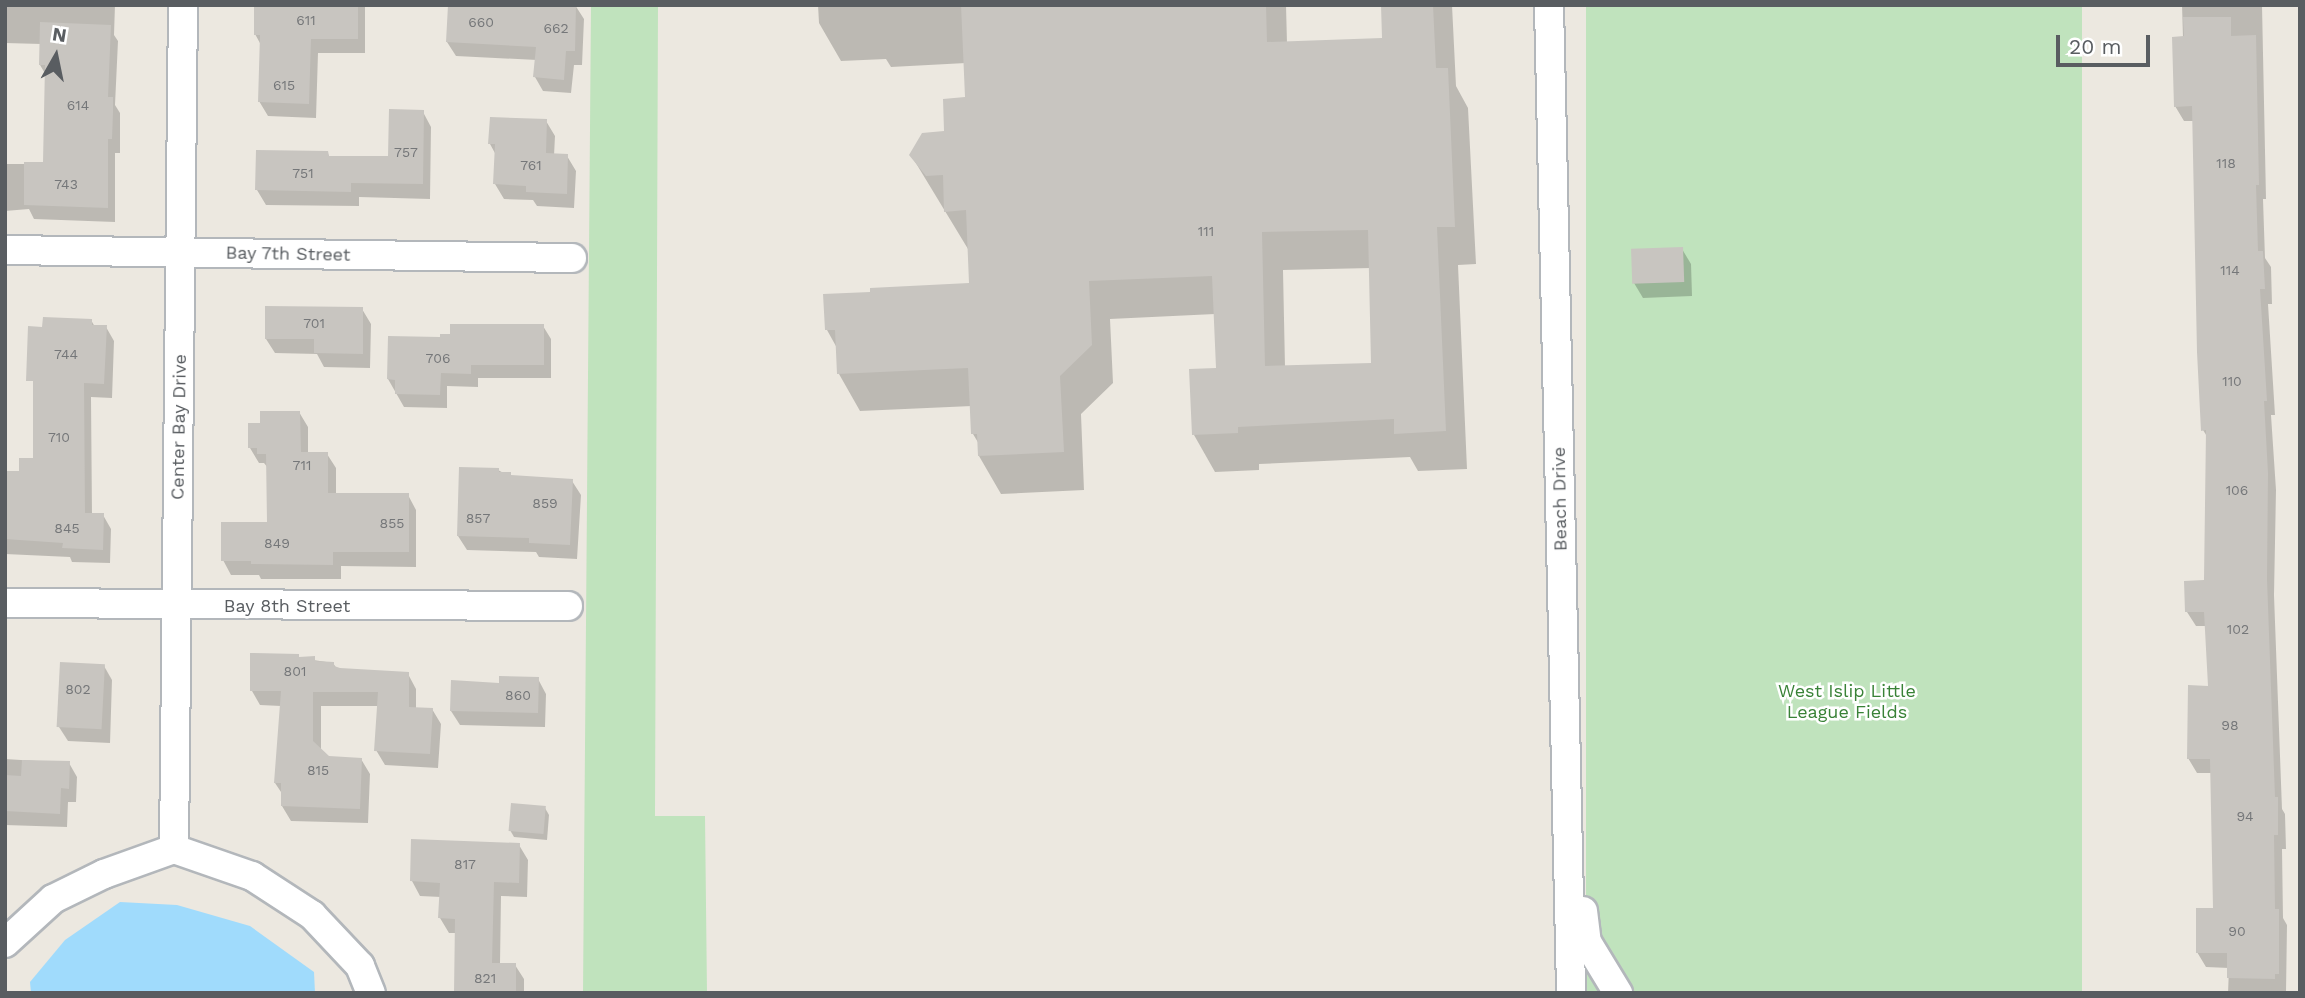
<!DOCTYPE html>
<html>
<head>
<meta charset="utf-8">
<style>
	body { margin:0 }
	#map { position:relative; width:2305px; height:998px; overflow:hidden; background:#ece8e0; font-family:"Work Sans",sans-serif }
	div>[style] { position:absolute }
	.green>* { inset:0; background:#c0e3bd; transform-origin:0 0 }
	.water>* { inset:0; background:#a0dbfc }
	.shadow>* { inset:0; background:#0003 }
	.building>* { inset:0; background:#c8c5c0; transform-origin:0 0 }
	.roads { filter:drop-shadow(2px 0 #b3b7bb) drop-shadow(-2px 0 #b3b7bb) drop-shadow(0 2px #b3b7bb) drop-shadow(0 -2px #b3b7bb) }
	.minor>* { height:28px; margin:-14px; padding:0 14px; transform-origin:14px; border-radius:14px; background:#fff }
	span { translate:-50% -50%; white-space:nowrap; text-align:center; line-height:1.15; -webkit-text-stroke:5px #fff; paint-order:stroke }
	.number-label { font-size:14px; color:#757779 }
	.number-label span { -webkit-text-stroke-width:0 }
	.street-label { font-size:18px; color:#595d61 }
	.park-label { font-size:18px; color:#398237 }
	.frame { position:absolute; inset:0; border:7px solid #595d61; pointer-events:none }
	.north { position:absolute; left:21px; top:21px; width:70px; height:70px; -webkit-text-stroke:5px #fff; paint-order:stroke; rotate:9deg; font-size:19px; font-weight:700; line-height:28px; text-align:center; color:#595d61 }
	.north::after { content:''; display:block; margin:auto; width:24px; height:32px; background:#595d61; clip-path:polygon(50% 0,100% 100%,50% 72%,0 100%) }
	.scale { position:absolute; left:2056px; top:35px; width:94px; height:32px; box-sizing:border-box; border:4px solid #595d61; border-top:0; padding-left:9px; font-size:21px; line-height:24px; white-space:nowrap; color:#595d61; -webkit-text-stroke:5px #fff; paint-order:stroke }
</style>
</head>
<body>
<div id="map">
	<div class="green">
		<div style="clip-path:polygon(591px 5px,658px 5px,655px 816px,705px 816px,707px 993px,583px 993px)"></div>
		<div style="left:1586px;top:5px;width:496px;height:988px"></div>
	</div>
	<div class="water">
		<div style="clip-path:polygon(120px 902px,177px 905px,250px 926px,314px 972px,315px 993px,31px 993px,30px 982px,65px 940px)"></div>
	</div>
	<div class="shadow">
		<div style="clip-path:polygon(5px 5px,115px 5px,114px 35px,118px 41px,115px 105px,120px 113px,120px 153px,115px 153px,115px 222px,34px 219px,29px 209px,5px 211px,5px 164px,45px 164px,46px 75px,40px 65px,41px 44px,5px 43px)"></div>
		<div style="clip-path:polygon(256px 5px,365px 6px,365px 53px,318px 53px,316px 118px,268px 116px,259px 101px,261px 45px,255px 34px)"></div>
		<div style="clip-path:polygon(575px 5px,584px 19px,582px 65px,574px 65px,571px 93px,543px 91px,535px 77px,537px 60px,456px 56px,447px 42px)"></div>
		<div style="clip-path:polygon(evenodd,818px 5px,1286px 5px,1287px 43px,1384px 40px,1383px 5px,1452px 5px,1456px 86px,1468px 108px,1476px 264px,1458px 265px,1467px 469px,1418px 471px,1410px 457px,1259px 464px,1259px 470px,1215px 472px,1194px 435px,1218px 370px,1215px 314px,1110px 319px,1113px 383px,1081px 414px,1084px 490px,1001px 494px,979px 456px,979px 444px,973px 434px,972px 406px,860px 411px,839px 374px,837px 348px,827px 330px,971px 285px,968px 249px,911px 155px,946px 133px,967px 99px,966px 63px,891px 67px,886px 59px,841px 61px,819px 23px,818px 5px,1371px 268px,1373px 365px,1285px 367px,1283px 270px,1371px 268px)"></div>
		<div style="clip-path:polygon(2182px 5px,2262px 5px,2266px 199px,2263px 199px,2265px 258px,2271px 267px,2272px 304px,2268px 304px,2275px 415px,2271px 415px,2276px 490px,2274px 595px,2282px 809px,2285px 814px,2286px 849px,2282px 849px,2283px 918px,2287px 925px,2286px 993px,2228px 993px,2229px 968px,2206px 967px,2197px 952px,2215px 910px,2212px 773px,2197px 773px,2188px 758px,2210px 688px,2207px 626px,2196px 626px,2187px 612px,2206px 582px,2208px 438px,2203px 430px,2194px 121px,2184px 121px,2175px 106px,2183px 38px)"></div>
		<div style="clip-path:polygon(423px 112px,431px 127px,430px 199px,359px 197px,359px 206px,266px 205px,257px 190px,327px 152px,330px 158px,390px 157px)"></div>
		<div style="clip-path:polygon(546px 121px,555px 136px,554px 156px,567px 156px,576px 171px,574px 208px,537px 206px,533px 200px,504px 199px,495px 184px,496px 155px,490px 144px)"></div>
		<div style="clip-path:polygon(1682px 249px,1691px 264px,1692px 296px,1643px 298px,1634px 283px)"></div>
		<div style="clip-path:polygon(362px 309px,371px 324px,370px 368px,324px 367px,317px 354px,275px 353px,266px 339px)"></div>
		<div style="clip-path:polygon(91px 320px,95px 327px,106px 327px,114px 341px,112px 398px,91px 397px,92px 515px,103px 515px,111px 529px,110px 563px,72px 562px,70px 557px,5px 554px,5px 473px,21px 473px,35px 459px)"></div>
		<div style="clip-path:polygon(543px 326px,551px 339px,551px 378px,478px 378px,478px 387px,447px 386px,447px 408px,404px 407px,388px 379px,442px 339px)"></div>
		<div style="clip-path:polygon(299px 412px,308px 427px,308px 454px,327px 454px,336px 468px,336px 495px,408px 495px,416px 510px,416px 567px,341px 566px,341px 579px,261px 579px,259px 575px,231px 575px,223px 560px,269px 524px,268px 468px,264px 463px,259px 463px,250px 448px,262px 425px)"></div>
		<div style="clip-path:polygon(498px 470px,511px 477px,572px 481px,581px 495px,577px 559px,539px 557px,536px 552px,467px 550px,458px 536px)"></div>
		<div style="clip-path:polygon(300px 658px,333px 663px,337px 669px,408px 674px,416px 689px,416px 709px,432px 709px,441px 724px,438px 768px,385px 765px,376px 750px,379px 706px,321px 706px,321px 750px,329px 758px,361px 759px,370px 774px,368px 823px,291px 821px,282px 806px,283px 795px,275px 783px,281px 706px,260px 705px,252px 691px)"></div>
		<div style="clip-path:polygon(104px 666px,112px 680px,110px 743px,68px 741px,59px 727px)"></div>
		<div style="clip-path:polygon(538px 679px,546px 694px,545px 727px,460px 725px,451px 711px)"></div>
		<div style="clip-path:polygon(5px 759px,69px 763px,77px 777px,76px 802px,68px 802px,67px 827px,5px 825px)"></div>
		<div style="clip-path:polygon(545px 808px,549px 815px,547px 840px,514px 837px,510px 830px)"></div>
		<div style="clip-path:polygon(519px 845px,528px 860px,527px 897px,501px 896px,500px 964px,515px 965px,524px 979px,524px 993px,456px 993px,457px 933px,449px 933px,440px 918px,441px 897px,420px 896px,412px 881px)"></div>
	</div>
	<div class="building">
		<div style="clip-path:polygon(254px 5px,358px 5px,358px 39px,311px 39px,309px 104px,258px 102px,260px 35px,254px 35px)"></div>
		<div style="clip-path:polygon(448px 5px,576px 5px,575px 51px,566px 51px,564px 80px,533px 77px,536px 47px,446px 42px)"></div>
		<div style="clip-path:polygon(evenodd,961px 5px,1266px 5px,1267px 42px,1382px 38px,1381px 5px,1433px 5px,1436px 68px,1448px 68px,1455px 227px,1437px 227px,1446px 431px,1394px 434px,1394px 419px,1238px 427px,1238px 433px,1192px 435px,1189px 369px,1216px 368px,1212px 276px,1089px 281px,1092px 345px,1060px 376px,1064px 452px,978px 456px,977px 434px,971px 434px,968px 368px,837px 374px,835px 330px,825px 330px,823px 294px,870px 292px,870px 288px,969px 283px,966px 210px,944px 212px,943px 175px,926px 176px,909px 155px,922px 133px,944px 131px,943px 99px,965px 97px,961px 5px,1368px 230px,1371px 363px,1265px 366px,1262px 232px,1368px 230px)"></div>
		<div style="clip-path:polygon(2183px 17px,2231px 17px,2231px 36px,2256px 35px,2259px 185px,2256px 185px,2258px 251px,2263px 251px,2265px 289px,2260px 289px,2267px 401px,2264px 401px,2268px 473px,2267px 579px,2275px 797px,2278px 797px,2278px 835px,2274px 835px,2275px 909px,2279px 909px,2279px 974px,2275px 974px,2275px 979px,2227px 978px,2227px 953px,2196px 953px,2196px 908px,2213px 908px,2210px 759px,2187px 759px,2188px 685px,2208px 686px,2204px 612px,2185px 612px,2184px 581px,2204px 580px,2206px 430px,2201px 431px,2197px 352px,2192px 106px,2174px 107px,2172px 37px,2184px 36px)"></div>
		<div style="clip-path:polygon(40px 22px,111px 25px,108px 97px,113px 97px,113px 112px,112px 139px,108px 139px,108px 208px,24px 205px,24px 162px,43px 162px,45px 65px,39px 65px)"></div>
		<div style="clip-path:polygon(389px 109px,424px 110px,423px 184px,351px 183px,351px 192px,255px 190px,256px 150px,328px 151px,329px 156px,388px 156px)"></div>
		<div style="clip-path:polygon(490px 117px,547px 119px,546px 153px,568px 154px,567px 194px,526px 192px,526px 186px,493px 184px,495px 144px,488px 144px)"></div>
		<div style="left:1683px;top:247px;width:35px;height:52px;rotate:88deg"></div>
		<div style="clip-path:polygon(265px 306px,363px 307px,363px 354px,314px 353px,314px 339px,265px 339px)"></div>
		<div style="clip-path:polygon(43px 317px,92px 319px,92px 325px,107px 325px,104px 384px,84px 383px,85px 513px,104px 513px,103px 550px,62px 548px,63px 543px,5px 539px,5px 471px,19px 471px,19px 458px,33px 458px,33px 381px,26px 381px,28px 326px,42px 327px)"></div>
		<div style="clip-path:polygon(450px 324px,544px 324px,544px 365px,471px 365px,471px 374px,441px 373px,440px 395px,395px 394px,395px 380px,387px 379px,388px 336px,440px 337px,440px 334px,450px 334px)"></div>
		<div style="clip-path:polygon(260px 411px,300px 411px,301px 452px,328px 452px,328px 493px,409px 493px,409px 552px,333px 552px,333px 565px,251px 564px,251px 561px,221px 561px,221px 522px,267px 522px,266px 454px,257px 454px,257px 448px,248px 448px,248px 423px,260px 423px)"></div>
		<div style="clip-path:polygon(459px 467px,499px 468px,499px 472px,511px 472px,511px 475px,573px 479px,570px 545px,529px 543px,529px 538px,457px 536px)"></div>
		<div style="clip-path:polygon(250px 653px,299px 654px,299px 657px,315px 656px,315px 661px,334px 662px,334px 666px,340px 668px,409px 672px,409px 707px,433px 708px,430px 754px,374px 751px,378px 692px,313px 692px,313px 741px,329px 756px,362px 758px,360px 809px,281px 806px,281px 783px,274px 783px,281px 691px,250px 691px)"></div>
		<div style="left:60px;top:662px;width:45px;height:65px;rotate:3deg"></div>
		<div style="clip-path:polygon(499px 676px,539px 677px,538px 713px,450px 711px,451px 680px,499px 683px)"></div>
		<div style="clip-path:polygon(22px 760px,70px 761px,69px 789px,61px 788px,60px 814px,5px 811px,5px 775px,21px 776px)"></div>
		<div style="left:511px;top:803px;width:35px;height:28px;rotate:5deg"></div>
		<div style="clip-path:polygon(411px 839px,520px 843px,519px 883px,494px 882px,492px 963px,516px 963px,516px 993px,454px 993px,455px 919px,438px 918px,440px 883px,410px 881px)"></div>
	</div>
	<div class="roads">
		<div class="minor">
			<div style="left:1549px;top:5px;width:988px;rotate:88.72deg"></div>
			<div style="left:5px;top:250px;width:567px;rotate:0.81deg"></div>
			<div style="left:5px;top:603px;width:563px;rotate:0.31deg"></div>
			<div style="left:174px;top:849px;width:844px;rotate:-89.39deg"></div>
			<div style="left:174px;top:849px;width:83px;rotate:19.1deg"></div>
			<div style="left:252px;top:876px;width:72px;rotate:33deg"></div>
			<div style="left:312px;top:915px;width:70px;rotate:46.7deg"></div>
			<div style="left:360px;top:966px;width:29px;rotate:68deg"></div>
			<div style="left:1583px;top:911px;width:31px;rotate:83deg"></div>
			<div style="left:1587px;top:942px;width:60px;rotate:58.7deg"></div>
			<div style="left:5px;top:943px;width:65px;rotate:-42.5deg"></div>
			<div style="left:53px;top:899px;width:57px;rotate:-26.1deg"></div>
			<div style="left:104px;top:874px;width:74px;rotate:-19.7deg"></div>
		</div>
	</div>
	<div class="number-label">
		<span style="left:306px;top:20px">611</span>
		<span style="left:481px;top:22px">660</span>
		<span style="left:556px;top:28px">662</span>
		<span style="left:284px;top:85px">615</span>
		<span style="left:78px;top:105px">614</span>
		<span style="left:406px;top:152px">757</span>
		<span style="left:2226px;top:163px">118</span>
		<span style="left:531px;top:165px">761</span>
		<span style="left:303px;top:173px">751</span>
		<span style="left:66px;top:184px">743</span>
		<span style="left:1206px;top:231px">111</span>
		<span style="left:2230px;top:270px">114</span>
		<span style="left:314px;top:323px">701</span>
		<span style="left:66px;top:354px">744</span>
		<span style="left:438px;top:358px">706</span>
		<span style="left:2232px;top:381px">110</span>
		<span style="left:59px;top:437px">710</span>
		<span style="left:302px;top:465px">711</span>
		<span style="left:2237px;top:490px">106</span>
		<span style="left:545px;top:503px">859</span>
		<span style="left:478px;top:518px">857</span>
		<span style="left:392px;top:523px">855</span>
		<span style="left:67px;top:528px">845</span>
		<span style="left:277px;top:543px">849</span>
		<span style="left:2238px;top:629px">102</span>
		<span style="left:295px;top:671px">801</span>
		<span style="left:78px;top:689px">802</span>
		<span style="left:518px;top:695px">860</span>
		<span style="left:2230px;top:725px">98</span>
		<span style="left:318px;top:770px">815</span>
		<span style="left:2245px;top:816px">94</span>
		<span style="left:465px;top:864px">817</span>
		<span style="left:2237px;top:931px">90</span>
		<span style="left:485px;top:978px">821</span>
	</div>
	<div class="street-label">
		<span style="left:288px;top:254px;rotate:1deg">Bay 7th Street</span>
		<span style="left:179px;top:427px;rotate:-89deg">Center Bay Drive</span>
		<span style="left:1560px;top:499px;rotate:-91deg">Beach Drive</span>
		<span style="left:287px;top:606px">Bay 8th Street</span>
	</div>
	<div class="park-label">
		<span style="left:1847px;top:702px">West Islip Little<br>League Fields</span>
	</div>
	<div class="frame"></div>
	<div class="north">N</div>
	<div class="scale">20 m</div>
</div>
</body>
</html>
